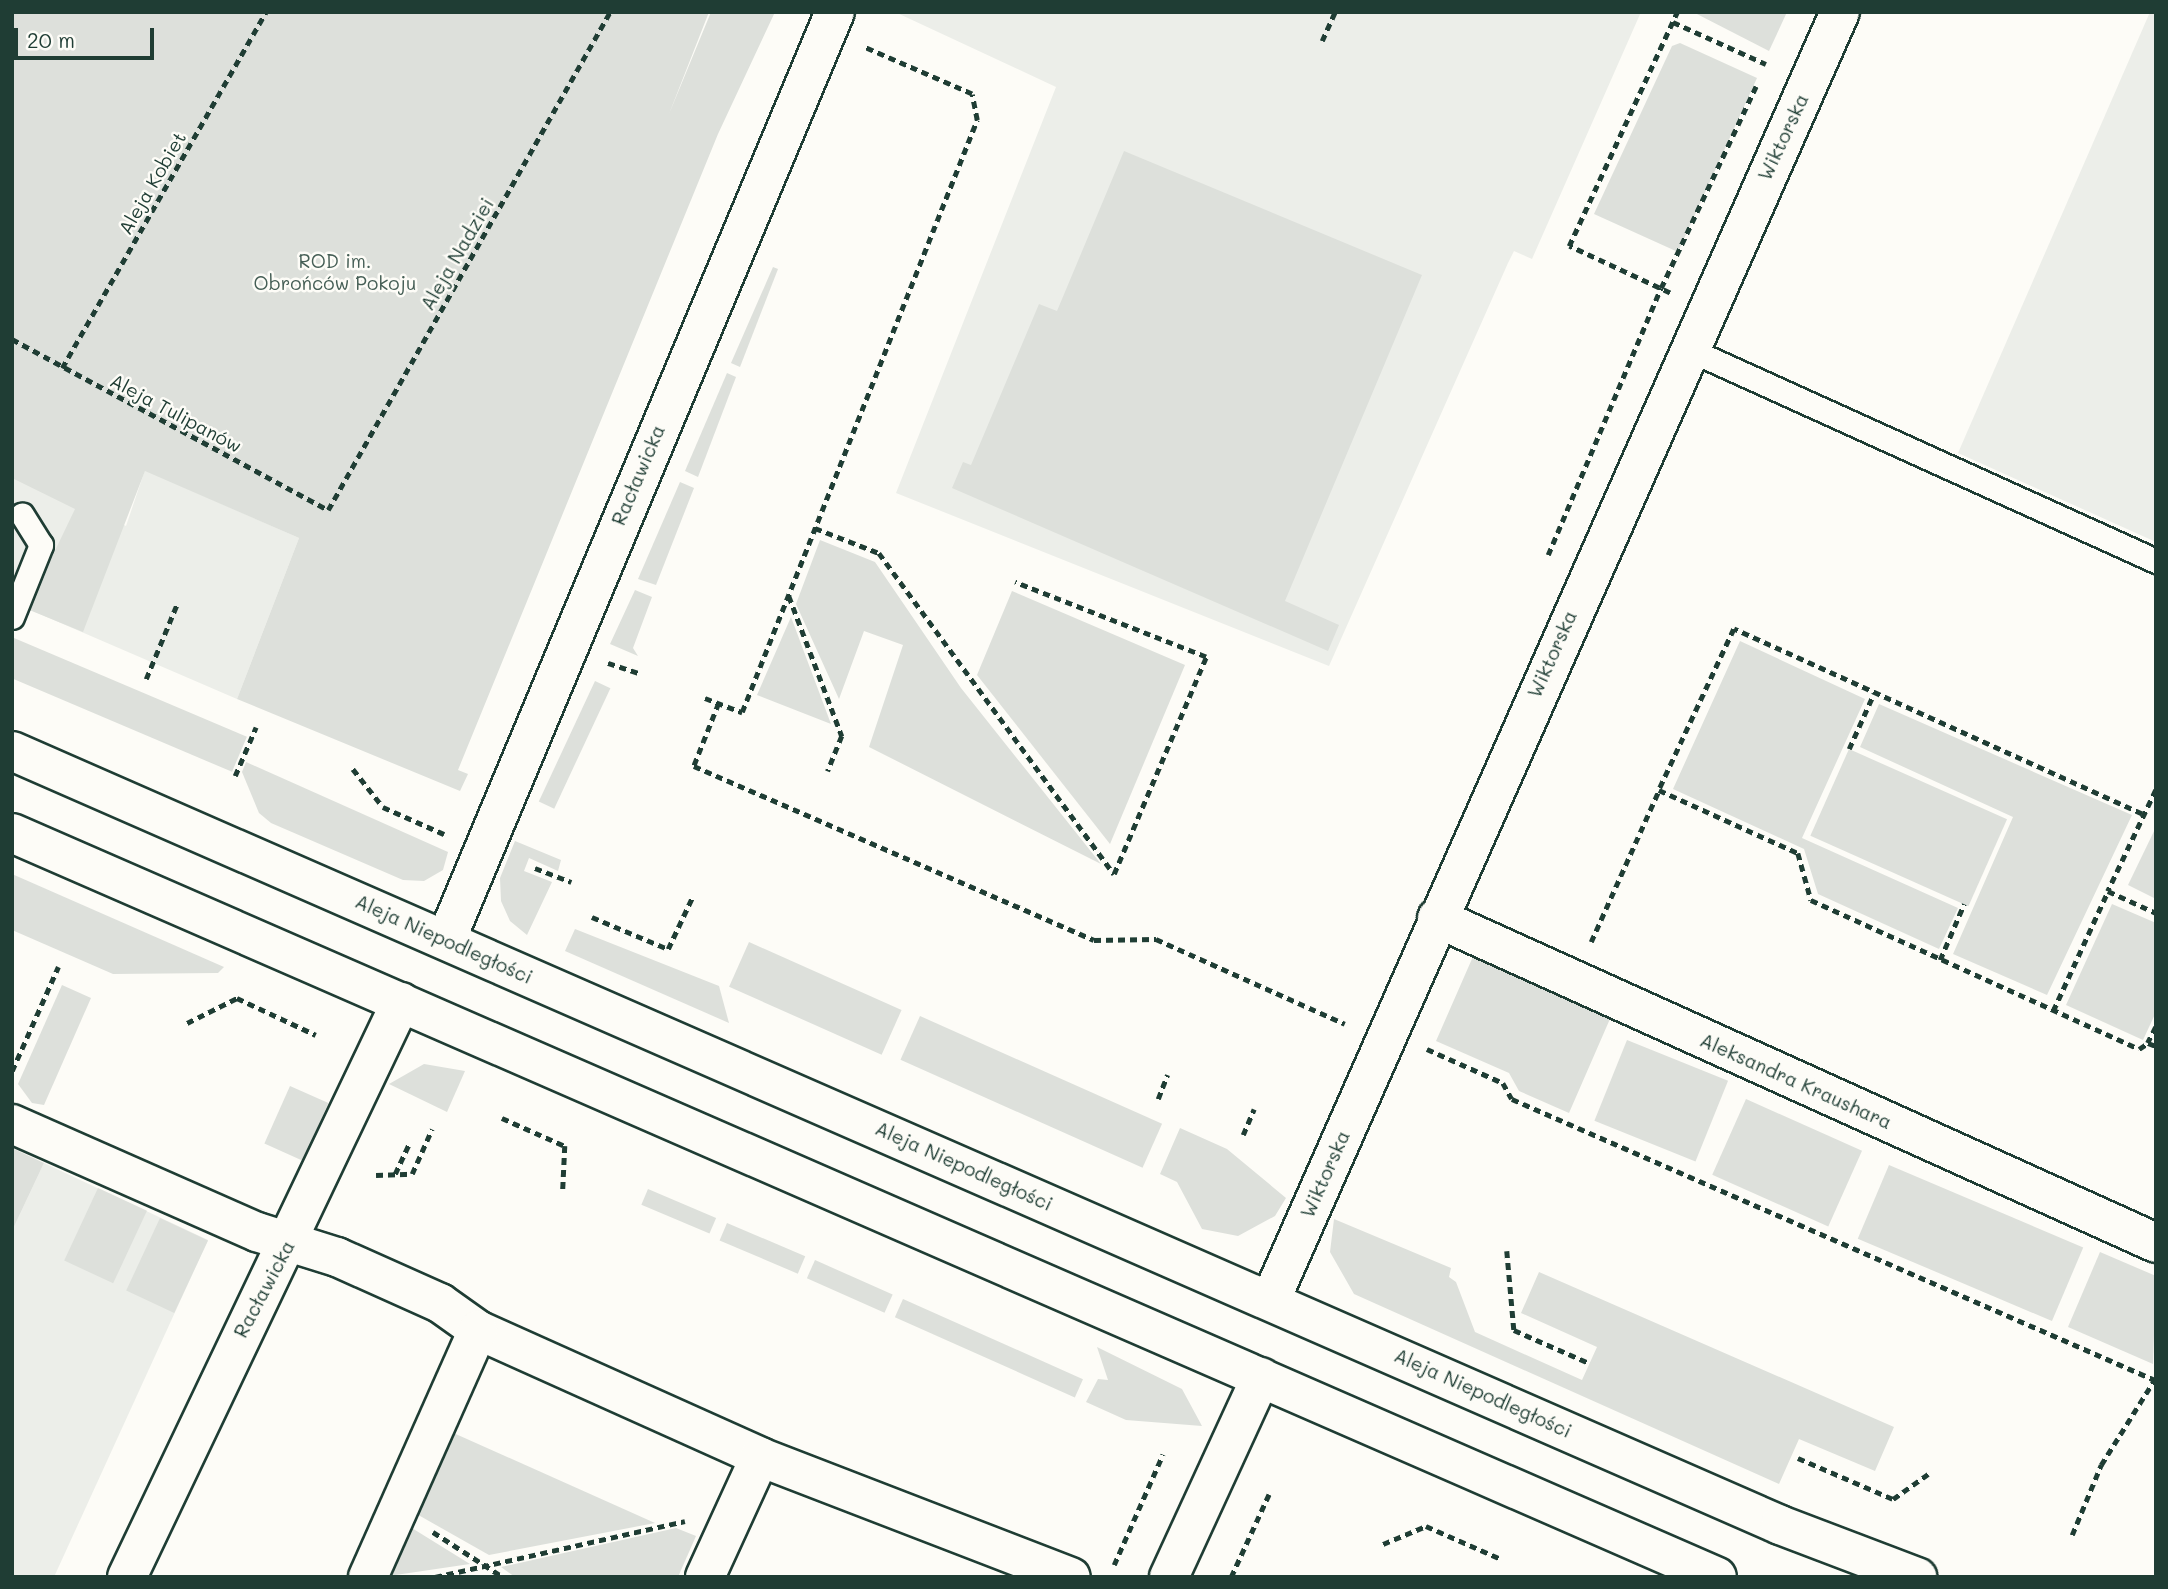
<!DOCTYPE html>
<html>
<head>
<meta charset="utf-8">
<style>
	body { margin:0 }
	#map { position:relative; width:2168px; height:1589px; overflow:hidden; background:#fdfcf7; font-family:Mali,sans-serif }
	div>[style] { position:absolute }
	.built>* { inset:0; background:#eceee9 }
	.green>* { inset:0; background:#dde0db; transform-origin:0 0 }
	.path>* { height:4.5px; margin-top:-2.25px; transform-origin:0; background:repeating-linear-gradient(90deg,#1f3d34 0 7px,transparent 0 12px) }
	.roads { filter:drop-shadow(2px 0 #1f3d34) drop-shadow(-2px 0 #1f3d34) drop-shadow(0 2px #1f3d34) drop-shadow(0 -2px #1f3d34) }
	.service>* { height:23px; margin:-11.5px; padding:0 11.5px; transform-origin:11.5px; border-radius:11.5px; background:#fdfcf7 }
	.minor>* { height:38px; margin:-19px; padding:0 19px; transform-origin:19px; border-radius:19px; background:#fdfcf7 }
	.secondary>* { height:38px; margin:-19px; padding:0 19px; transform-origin:19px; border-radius:19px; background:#fdfcf7 }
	span { translate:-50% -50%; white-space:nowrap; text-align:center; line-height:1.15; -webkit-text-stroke:5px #fdfcf7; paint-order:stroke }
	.street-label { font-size:19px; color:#1f3d34 }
	.park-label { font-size:19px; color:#455e55 }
	.frame { position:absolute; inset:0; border:14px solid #1f3d34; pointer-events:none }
	.scale { position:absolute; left:14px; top:28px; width:140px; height:32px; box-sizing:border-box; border:4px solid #1f3d34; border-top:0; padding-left:9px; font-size:21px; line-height:24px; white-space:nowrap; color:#1f3d34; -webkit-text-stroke:5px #fdfcf7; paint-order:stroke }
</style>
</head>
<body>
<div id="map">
	<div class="built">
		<div style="clip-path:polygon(895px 12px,1641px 12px,1532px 259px,1514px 251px,1508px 263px,1329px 666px,896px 493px,1056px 87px)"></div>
		<div style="clip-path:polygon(2150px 12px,2156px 12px,2156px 542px,1958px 453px)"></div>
		<div style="clip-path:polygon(12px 465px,126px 526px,145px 470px,299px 538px,237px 699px,12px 602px)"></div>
		<div style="clip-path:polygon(44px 1163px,208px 1240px,54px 1577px,12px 1577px,12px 1231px)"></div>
	</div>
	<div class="green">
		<div style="clip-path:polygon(12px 12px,709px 12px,669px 114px,711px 12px,775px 12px,718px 134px,458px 770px,468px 774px,460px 791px,237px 699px,299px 538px,145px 471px,83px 632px,27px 609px,75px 509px,12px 478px)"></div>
		<div style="clip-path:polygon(1693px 12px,1787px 12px,1769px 51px)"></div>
		<div style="clip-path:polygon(1680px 43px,1757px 78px,1678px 252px,1594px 214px,1672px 46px)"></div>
		<div style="clip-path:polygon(1124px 151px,1422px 275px,1285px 601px,1339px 625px,1328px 651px,952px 488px,963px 462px,971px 465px,1039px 304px,1057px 311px)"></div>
		<div style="clip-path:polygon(773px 267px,778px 269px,740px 367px,731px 363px)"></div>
		<div style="clip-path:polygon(727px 373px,736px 377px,698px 477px,685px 471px)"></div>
		<div style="clip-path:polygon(680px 482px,694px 488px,656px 585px,638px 579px)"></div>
		<div style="clip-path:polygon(820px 540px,875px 562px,961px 688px,1101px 864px,869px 747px,903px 645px,864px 631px,839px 699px,796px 604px)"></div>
		<div style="clip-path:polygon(635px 590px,652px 597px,633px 648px,638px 656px,610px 644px)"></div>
		<div style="clip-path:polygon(1012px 591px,1185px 665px,1110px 844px,977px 675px)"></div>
		<div style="clip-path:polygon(791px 617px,831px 724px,757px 695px)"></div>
		<div style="left:14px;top:638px;width:253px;height:38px;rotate:23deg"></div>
		<div style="clip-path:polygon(1740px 641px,1865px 699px,1802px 838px,1958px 908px,1939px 949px,1818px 894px,1804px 849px,1673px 789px)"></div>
		<div style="left:595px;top:681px;width:17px;height:133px;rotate:25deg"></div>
		<div style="clip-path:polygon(1879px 704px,2132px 815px,2047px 995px,1953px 954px,2013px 817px,1860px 747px)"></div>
		<div style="left:1849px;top:749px;width:173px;height:95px;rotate:24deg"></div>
		<div style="clip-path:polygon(246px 762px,448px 852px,443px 870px,424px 881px,403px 880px,271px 823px,259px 813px,242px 772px)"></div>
		<div style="clip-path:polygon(2156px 827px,2156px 899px,2128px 885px)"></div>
		<div style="clip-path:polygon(515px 841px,561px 860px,558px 871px,529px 858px,524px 871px,552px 882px,527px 935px,510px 921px,501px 901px,500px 878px)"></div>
		<div style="clip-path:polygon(12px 874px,224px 967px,218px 973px,113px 974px,12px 930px)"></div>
		<div style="clip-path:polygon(2112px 904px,2156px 923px,2156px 1012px,2143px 1040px,2066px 1005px)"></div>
		<div style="clip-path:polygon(575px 929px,719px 986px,729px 1023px,565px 951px)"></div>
		<div style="left:749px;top:942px;width:167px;height:49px;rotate:24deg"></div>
		<div style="clip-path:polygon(1475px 952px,1613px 1012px,1569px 1113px,1519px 1091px,1509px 1073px,1436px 1041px)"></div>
		<div style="clip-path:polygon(62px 985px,91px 998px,44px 1105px,32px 1103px,18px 1084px)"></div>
		<div style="left:920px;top:1016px;width:265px;height:48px;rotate:24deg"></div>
		<div style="left:1627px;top:1040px;width:109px;height:87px;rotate:22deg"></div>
		<div style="clip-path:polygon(424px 1064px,465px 1071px,447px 1112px,389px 1084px)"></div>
		<div style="left:290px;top:1086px;width:42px;height:63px;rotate:24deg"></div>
		<div style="left:1746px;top:1099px;width:127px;height:83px;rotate:24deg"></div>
		<div style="clip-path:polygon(1180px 1128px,1227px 1149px,1286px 1198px,1275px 1216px,1238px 1236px,1202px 1229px,1177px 1182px,1160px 1174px)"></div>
		<div style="clip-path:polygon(12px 1148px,44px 1163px,12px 1231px)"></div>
		<div style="left:1889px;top:1165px;width:211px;height:80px;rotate:23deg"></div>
		<div style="left:98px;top:1188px;width:54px;height:80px;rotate:25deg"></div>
		<div style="left:648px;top:1189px;width:74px;height:17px;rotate:23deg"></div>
		<div style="left:160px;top:1218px;width:53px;height:80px;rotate:25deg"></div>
		<div style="clip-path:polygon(1334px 1219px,1451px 1268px,1449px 1277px,1456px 1282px,1475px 1332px,1582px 1380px,1597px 1347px,1521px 1313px,1539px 1272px,1894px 1427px,1875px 1471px,1799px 1439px,1779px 1484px,1354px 1294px,1330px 1252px)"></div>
		<div style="left:727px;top:1223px;width:85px;height:19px;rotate:23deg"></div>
		<div style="clip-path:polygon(2100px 1252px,2156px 1276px,2153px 1364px,2068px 1327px)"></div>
		<div style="left:815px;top:1260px;width:85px;height:20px;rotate:24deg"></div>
		<div style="left:903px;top:1299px;width:197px;height:20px;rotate:24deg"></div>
		<div style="clip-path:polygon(1097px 1347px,1182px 1389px,1202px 1426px,1126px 1420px,1086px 1402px,1098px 1379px,1108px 1380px)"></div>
		<div style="clip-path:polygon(449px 1431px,655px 1523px,489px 1555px,413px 1512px)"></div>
		<div style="clip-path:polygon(407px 1525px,470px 1564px,382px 1577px)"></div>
		<div style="clip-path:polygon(676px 1528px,696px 1536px,678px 1577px,515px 1577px,501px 1567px)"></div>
	</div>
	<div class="path">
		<div style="left:1673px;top:22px;width:102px;rotate:24.3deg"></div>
		<div style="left:1322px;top:41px;width:32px;rotate:-66deg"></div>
		<div style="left:1670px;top:293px;width:111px;rotate:-155deg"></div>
		<div style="left:1569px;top:246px;width:258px;rotate:-65.2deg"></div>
		<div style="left:12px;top:339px;width:359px;rotate:28.4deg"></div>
		<div style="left:328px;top:510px;width:572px;rotate:-60.48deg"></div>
		<div style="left:62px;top:368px;width:410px;rotate:-60.2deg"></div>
		<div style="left:815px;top:528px;width:69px;rotate:21.3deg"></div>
		<div style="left:879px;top:553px;width:398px;rotate:53.8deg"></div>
		<div style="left:1114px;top:874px;width:236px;rotate:-67deg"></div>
		<div style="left:1206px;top:657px;width:205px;rotate:-158.6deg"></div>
		<div style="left:1548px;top:555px;width:290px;rotate:-67.1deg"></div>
		<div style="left:1661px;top:288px;width:223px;rotate:-64.8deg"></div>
		<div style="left:789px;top:596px;width:150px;rotate:69.3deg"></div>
		<div style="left:842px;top:736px;width:38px;rotate:112deg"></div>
		<div style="left:608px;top:663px;width:35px;rotate:18deg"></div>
		<div style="left:146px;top:679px;width:81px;rotate:-67.5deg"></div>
		<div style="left:705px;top:698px;width:40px;rotate:21deg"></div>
		<div style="left:742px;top:712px;width:637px;rotate:-68.35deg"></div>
		<div style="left:977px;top:120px;width:26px;rotate:-101deg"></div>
		<div style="left:972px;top:94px;width:116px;rotate:-156.5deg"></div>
		<div style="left:719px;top:703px;width:68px;rotate:111.6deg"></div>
		<div style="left:694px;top:766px;width:436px;rotate:23.5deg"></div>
		<div style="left:1094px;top:940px;width:62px;rotate:-0.9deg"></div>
		<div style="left:1156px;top:939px;width:207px;rotate:24.2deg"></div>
		<div style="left:1849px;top:749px;width:61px;rotate:-65.9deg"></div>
		<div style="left:353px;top:769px;width:48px;rotate:51.7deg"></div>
		<div style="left:383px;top:807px;width:67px;rotate:23.9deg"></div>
		<div style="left:235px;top:776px;width:53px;rotate:-66.8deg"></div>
		<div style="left:2156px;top:790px;width:112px;rotate:115.4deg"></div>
		<div style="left:2108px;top:891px;width:53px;rotate:24.6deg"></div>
		<div style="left:2142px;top:814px;width:448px;rotate:-155.6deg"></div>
		<div style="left:1734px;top:629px;width:178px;rotate:115deg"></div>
		<div style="left:1659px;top:790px;width:153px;rotate:24.4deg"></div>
		<div style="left:1798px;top:853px;width:49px;rotate:74.5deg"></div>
		<div style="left:1811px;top:900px;width:360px;rotate:24.4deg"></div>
		<div style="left:2139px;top:1049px;width:11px;rotate:-34deg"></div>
		<div style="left:535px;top:868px;width:39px;rotate:21deg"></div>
		<div style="left:592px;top:917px;width:82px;rotate:22.8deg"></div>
		<div style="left:668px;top:949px;width:56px;rotate:-64.8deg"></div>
		<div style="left:1591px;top:942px;width:167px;rotate:-65.9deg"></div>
		<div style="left:1940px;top:960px;width:61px;rotate:-66.8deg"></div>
		<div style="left:2053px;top:1011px;width:132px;rotate:-65.4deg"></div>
		<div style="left:187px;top:1023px;width:56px;rotate:-26.6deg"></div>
		<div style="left:237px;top:998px;width:87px;rotate:25.1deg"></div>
		<div style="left:2156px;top:1027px;width:18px;rotate:117deg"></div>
		<div style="left:2148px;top:1043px;width:9px;rotate:21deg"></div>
		<div style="left:1427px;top:1049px;width:83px;rotate:24.1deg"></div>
		<div style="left:1503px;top:1083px;width:18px;rotate:61deg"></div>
		<div style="left:1512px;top:1099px;width:702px;rotate:23.61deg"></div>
		<div style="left:12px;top:1071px;width:114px;rotate:-66.1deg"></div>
		<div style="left:1158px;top:1099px;width:26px;rotate:-69deg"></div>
		<div style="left:502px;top:1118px;width:69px;rotate:24deg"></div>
		<div style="left:565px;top:1146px;width:43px;rotate:92.7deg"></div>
		<div style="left:1243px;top:1135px;width:28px;rotate:-67deg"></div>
		<div style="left:395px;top:1174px;width:35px;rotate:-65deg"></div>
		<div style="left:376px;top:1175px;width:36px;rotate:-2deg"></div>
		<div style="left:412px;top:1174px;width:49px;rotate:-66deg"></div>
		<div style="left:1507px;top:1251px;width:79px;rotate:84.9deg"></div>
		<div style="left:1514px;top:1330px;width:82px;rotate:23.7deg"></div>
		<div style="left:1798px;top:1458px;width:103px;rotate:23.3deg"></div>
		<div style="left:1893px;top:1499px;width:43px;rotate:-35.5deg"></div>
		<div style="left:433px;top:1532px;width:83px;rotate:32.7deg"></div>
		<div style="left:2072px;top:1535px;width:76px;rotate:-67.5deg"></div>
		<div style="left:2101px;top:1465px;width:102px;rotate:-57.9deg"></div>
		<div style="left:1383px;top:1544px;width:47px;rotate:-22.7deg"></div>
		<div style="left:1426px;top:1526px;width:82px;rotate:23.7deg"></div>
		<div style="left:1114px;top:1565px;width:121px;rotate:-66.2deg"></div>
		<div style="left:435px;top:1577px;width:256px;rotate:-12.6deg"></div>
		<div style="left:1231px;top:1577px;width:91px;rotate:-65.4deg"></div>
	</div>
	<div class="roads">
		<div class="service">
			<div style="left:1686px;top:348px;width:516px;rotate:24.38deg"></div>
			<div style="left:12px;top:617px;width:78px;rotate:-68.1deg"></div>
			<div style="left:41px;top:545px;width:36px;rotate:-122deg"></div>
		</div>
		<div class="minor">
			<div style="left:1437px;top:918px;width:789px;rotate:24.32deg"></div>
			<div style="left:446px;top:940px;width:1006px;rotate:-67.26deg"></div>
			<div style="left:12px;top:1124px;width:268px;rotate:23.8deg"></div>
			<div style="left:257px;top:1232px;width:84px;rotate:17.4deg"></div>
			<div style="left:337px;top:1257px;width:113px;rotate:24.1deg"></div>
			<div style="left:440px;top:1303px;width:47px;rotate:35.4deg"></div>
			<div style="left:478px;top:1330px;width:309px;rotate:24.2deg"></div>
			<div style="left:760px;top:1457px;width:333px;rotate:21.1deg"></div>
			<div style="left:1271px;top:1299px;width:1407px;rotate:-66.15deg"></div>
			<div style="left:127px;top:1577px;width:637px;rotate:-64.52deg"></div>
			<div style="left:368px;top:1577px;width:270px;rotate:-66deg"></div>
			<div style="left:705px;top:1577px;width:132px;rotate:-65.4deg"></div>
			<div style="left:1169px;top:1577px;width:220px;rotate:-65.3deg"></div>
		</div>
		<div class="secondary">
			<div style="left:12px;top:751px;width:1930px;rotate:23.64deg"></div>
			<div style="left:1780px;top:1525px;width:147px;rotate:20.8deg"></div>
			<div style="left:12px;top:833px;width:1860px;rotate:23.57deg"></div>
		</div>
	</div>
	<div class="street-label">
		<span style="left:1783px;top:137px;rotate:-65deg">Wiktorska</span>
		<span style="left:152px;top:183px;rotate:-60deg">Aleja Kobiet</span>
		<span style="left:457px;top:254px;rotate:-60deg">Aleja Nadziei</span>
		<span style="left:176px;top:413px;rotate:28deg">Aleja Tulipanów</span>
		<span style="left:638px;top:475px;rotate:-67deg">Racławicka</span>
		<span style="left:1552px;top:654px;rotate:-66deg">Wiktorska</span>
		<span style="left:444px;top:939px;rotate:24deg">Aleja Niepodległości</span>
		<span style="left:1796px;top:1081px;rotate:24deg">Aleksandra Kraushara</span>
		<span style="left:964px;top:1166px;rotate:24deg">Aleja Niepodległości</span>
		<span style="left:1325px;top:1174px;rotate:-66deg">Wiktorska</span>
		<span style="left:264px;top:1289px;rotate:-62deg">Racławicka</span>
		<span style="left:1483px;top:1393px;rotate:24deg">Aleja Niepodległości</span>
	</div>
	<div class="park-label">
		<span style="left:335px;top:272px">ROD im.<br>Obrońców Pokoju</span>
	</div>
	<div class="frame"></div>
	<div class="scale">20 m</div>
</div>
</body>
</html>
